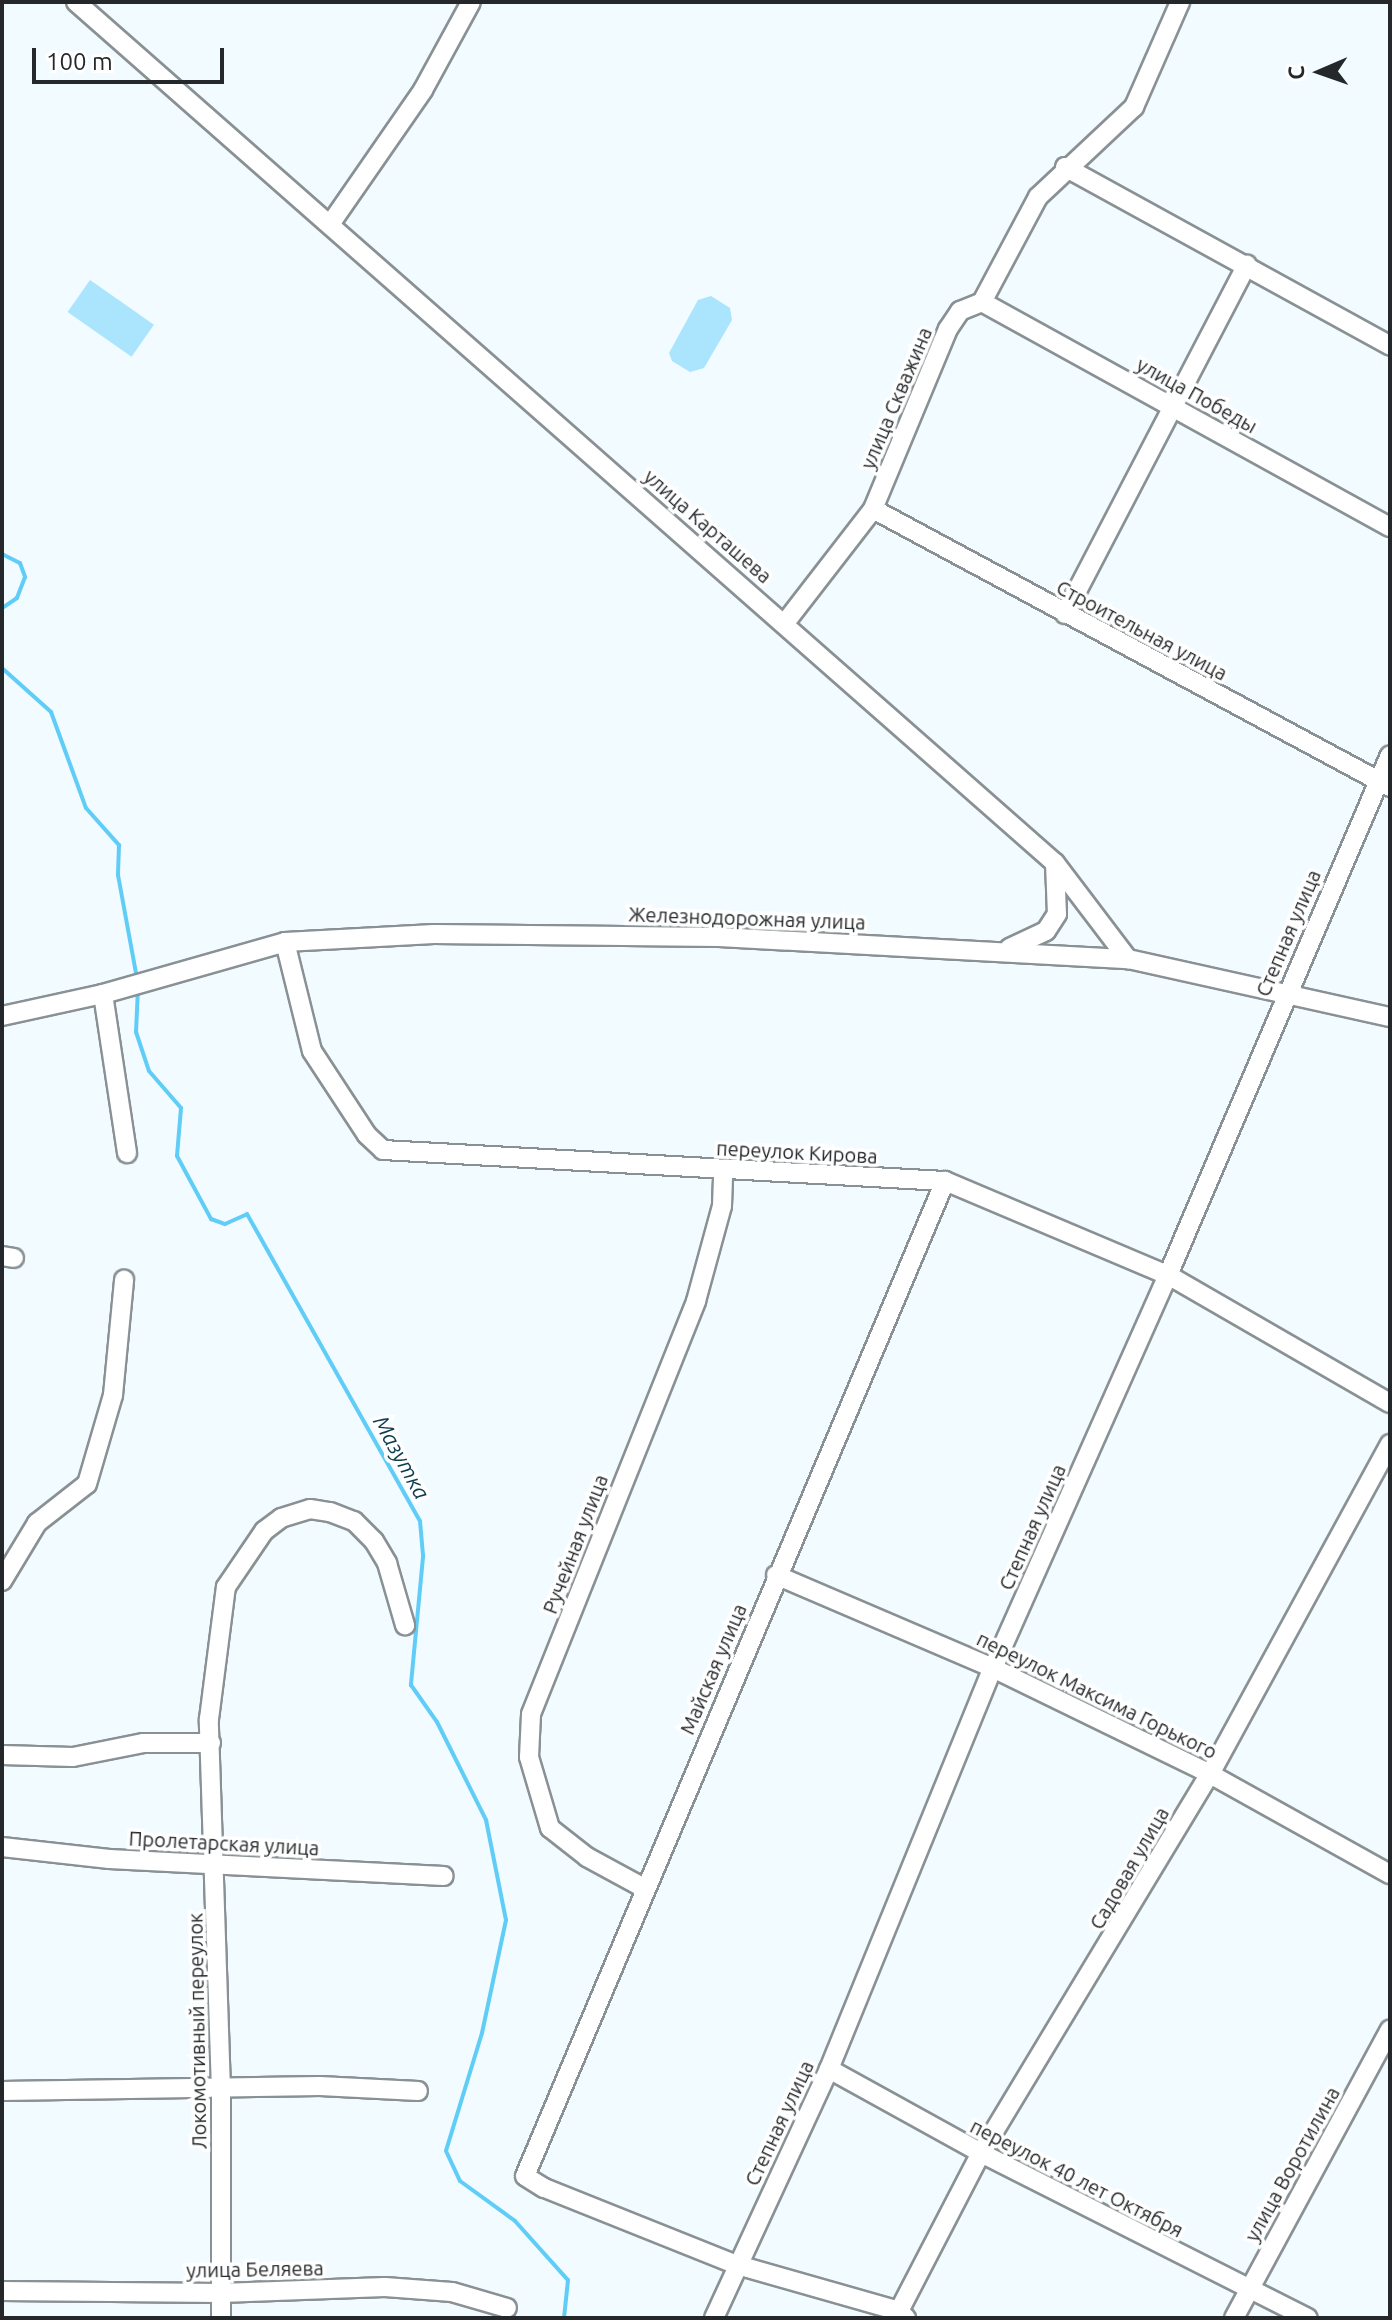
<!DOCTYPE html>
<html>
<head>
<meta charset="utf-8">
<style>
	body { margin:0 }
	#map { position:relative; width:1392px; height:2320px; overflow:hidden; background:#f2fbff; font-family:Ubuntu,sans-serif }
	div>[style] { position:absolute }
	.green>* { inset:0; background:#aae4fd; transform-origin:0 0 }
	.stream>* { height:4px; margin:-2px; padding:0 2px; transform-origin:2px; border-radius:2px; background:#60cdf7 }
	.roads { filter:drop-shadow(2px 0 #899194) drop-shadow(-2px 0 #899194) drop-shadow(0 2px #899194) drop-shadow(0 -2px #899194) }
	.minor>* { height:18px; margin:-9px; padding:0 9px; transform-origin:9px; border-radius:9px; background:#fff }
	span { translate:-50% -50%; white-space:nowrap; text-align:center; line-height:1.15; -webkit-text-stroke:7px #fff; paint-order:stroke }
	.street-label { font-size:20px; color:#25282a }
	.water-label { font-size:22px; color:#0c3d4e; font-style:italic }
	.frame { position:absolute; inset:0; border:4px solid #25282a; pointer-events:none }
	.north { position:absolute; left:1280px; top:32px; width:80px; height:80px; -webkit-text-stroke:6px #fff; paint-order:stroke; rotate:268deg; font-size:22px; font-weight:700; line-height:32px; text-align:center; color:#25282a }
	.north::after { content:''; display:block; margin:auto; width:28px; height:36px; background:#25282a; clip-path:polygon(50% 0,100% 100%,50% 72%,0 100%) }
	.scale { position:absolute; left:32px; top:48px; width:192px; height:36px; box-sizing:border-box; border:4px solid #25282a; border-top:0; padding-left:10px; font-size:24px; line-height:28px; white-space:nowrap; color:#25282a; -webkit-text-stroke:6px #fff; paint-order:stroke }
</style>
</head>
<body>
<div id="map">
	<div class="green">
		<div style="left:90px;top:280px;width:78px;height:39px;rotate:35deg"></div>
		<div style="clip-path:polygon(711px 296px,730px 308px,732px 320px,704px 368px,690px 372px,672px 361px,669px 353px,698px 300px)"></div>
	</div>
	<div class="stream">
		<div style="left:2px;top:554px;width:20px;rotate:27deg"></div>
		<div style="left:20px;top:563px;width:15px;rotate:70deg"></div>
		<div style="left:25px;top:577px;width:22px;rotate:111deg"></div>
		<div style="left:17px;top:598px;width:18px;rotate:146deg"></div>
		<div style="left:2px;top:668px;width:66px;rotate:41.9deg"></div>
		<div style="left:51px;top:712px;width:102px;rotate:70deg"></div>
		<div style="left:86px;top:808px;width:50px;rotate:48.3deg"></div>
		<div style="left:119px;top:845px;width:30px;rotate:92deg"></div>
		<div style="left:118px;top:875px;width:106px;rotate:79.6deg"></div>
		<div style="left:138px;top:988px;width:44px;rotate:92.6deg"></div>
		<div style="left:136px;top:1032px;width:41px;rotate:71.6deg"></div>
		<div style="left:149px;top:1071px;width:49px;rotate:49.1deg"></div>
		<div style="left:181px;top:1108px;width:48px;rotate:94.8deg"></div>
		<div style="left:177px;top:1156px;width:72px;rotate:61.6deg"></div>
		<div style="left:211px;top:1219px;width:15px;rotate:20deg"></div>
		<div style="left:225px;top:1224px;width:24px;rotate:-24deg"></div>
		<div style="left:247px;top:1214px;width:352px;rotate:60.6deg"></div>
		<div style="left:420px;top:1521px;width:36px;rotate:85deg"></div>
		<div style="left:423px;top:1557px;width:129px;rotate:95.4deg"></div>
		<div style="left:411px;top:1685px;width:45px;rotate:54.9deg"></div>
		<div style="left:437px;top:1722px;width:110px;rotate:63.4deg"></div>
		<div style="left:486px;top:1820px;width:102px;rotate:78.7deg"></div>
		<div style="left:506px;top:1920px;width:116px;rotate:102deg"></div>
		<div style="left:482px;top:2033px;width:123px;rotate:107deg"></div>
		<div style="left:446px;top:2151px;width:33px;rotate:65deg"></div>
		<div style="left:460px;top:2181px;width:68px;rotate:36deg"></div>
		<div style="left:515px;top:2221px;width:79px;rotate:48.1deg"></div>
		<div style="left:568px;top:2280px;width:38px;rotate:96deg"></div>
	</div>
	<div class="roads">
		<div class="minor">
			<div style="left:76px;top:2px;width:1304px;rotate:41.33deg"></div>
			<div style="left:1055px;top:863px;width:51px;rotate:87.8deg"></div>
			<div style="left:1057px;top:914px;width:20px;rotate:123deg"></div>
			<div style="left:1046px;top:931px;width:40px;rotate:155deg"></div>
			<div style="left:1065px;top:167px;width:371px;rotate:28.8deg"></div>
			<div style="left:331px;top:223px;width:162px;rotate:-55.3deg"></div>
			<div style="left:423px;top:90px;width:100px;rotate:-61.4deg"></div>
			<div style="left:982px;top:302px;width:466px;rotate:28.9deg"></div>
			<div style="left:873px;top:509px;width:587px;rotate:28.27deg"></div>
			<div style="left:1065px;top:614px;width:394px;rotate:-62.5deg"></div>
			<div style="left:785px;top:623px;width:144px;rotate:-52.3deg"></div>
			<div style="left:873px;top:509px;width:195px;rotate:-67.4deg"></div>
			<div style="left:948px;top:329px;width:22px;rotate:-56deg"></div>
			<div style="left:960px;top:311px;width:24px;rotate:-22deg"></div>
			<div style="left:982px;top:302px;width:119px;rotate:-61.9deg"></div>
			<div style="left:1038px;top:197px;width:132px;rotate:-43.2deg"></div>
			<div style="left:1134px;top:107px;width:115px;rotate:-66.3deg"></div>
			<div style="left:1055px;top:863px;width:121px;rotate:52.8deg"></div>
			<div style="left:285px;top:942px;width:112px;rotate:76.1deg"></div>
			<div style="left:312px;top:1051px;width:100px;rotate:56.8deg"></div>
			<div style="left:367px;top:1135px;width:22px;rotate:43deg"></div>
			<div style="left:383px;top:1150px;width:563px;rotate:3.16deg"></div>
			<div style="left:945px;top:1181px;width:242px;rotate:22.9deg"></div>
			<div style="left:1168px;top:1275px;width:256px;rotate:30deg"></div>
			<div style="left:103px;top:994px;width:161px;rotate:81.4deg"></div>
			<div style="left:2px;top:1016px;width:103px;rotate:-12.3deg"></div>
			<div style="left:103px;top:994px;width:189px;rotate:-15.9deg"></div>
			<div style="left:285px;top:942px;width:149px;rotate:-3.1deg"></div>
			<div style="left:434px;top:934px;width:285px;rotate:0.6deg"></div>
			<div style="left:719px;top:937px;width:410px;rotate:3.1deg"></div>
			<div style="left:1128px;top:959px;width:268px;rotate:12.5deg"></div>
			<div style="left:2px;top:1256px;width:12px;rotate:9deg"></div>
			<div style="left:776px;top:1575px;width:236px;rotate:23.2deg"></div>
			<div style="left:993px;top:1668px;width:242px;rotate:26deg"></div>
			<div style="left:1210px;top:1774px;width:206px;rotate:29.1deg"></div>
			<div style="left:2px;top:1581px;width:68px;rotate:-58.9deg"></div>
			<div style="left:37px;top:1523px;width:63px;rotate:-38deg"></div>
			<div style="left:87px;top:1484px;width:93px;rotate:-73.7deg"></div>
			<div style="left:113px;top:1395px;width:116px;rotate:-84.5deg"></div>
			<div style="left:2px;top:1755px;width:71px;rotate:1.6deg"></div>
			<div style="left:73px;top:1757px;width:71px;rotate:-11.3deg"></div>
			<div style="left:143px;top:1743px;width:68px"></div>
			<div style="left:2px;top:1847px;width:108px;rotate:6.4deg"></div>
			<div style="left:109px;top:1859px;width:335px;rotate:2.9deg"></div>
			<div style="left:644px;top:1888px;width:65px;rotate:-151.5deg"></div>
			<div style="left:587px;top:1857px;width:47px;rotate:-141.9deg"></div>
			<div style="left:550px;top:1828px;width:74px;rotate:-106.5deg"></div>
			<div style="left:529px;top:1757px;width:43px;rotate:-87.3deg"></div>
			<div style="left:531px;top:1714px;width:445px;rotate:-68.2deg"></div>
			<div style="left:696px;top:1301px;width:98px;rotate:-74.7deg"></div>
			<div style="left:722px;top:1206px;width:36px;rotate:-88deg"></div>
			<div style="left:829px;top:2069px;width:174px;rotate:28.9deg"></div>
			<div style="left:981px;top:2153px;width:366px;rotate:26.8deg"></div>
			<div style="left:2px;top:2091px;width:318px;rotate:-0.9deg"></div>
			<div style="left:320px;top:2086px;width:98px;rotate:2.9deg"></div>
			<div style="left:2px;top:2291px;width:219px;rotate:0.5deg"></div>
			<div style="left:221px;top:2293px;width:164px;rotate:-2.1deg"></div>
			<div style="left:385px;top:2287px;width:67px;rotate:4.3deg"></div>
			<div style="left:452px;top:2292px;width:57px;rotate:16.2deg"></div>
			<div style="left:899px;top:2311px;width:178px;rotate:-62.6deg"></div>
			<div style="left:981px;top:2153px;width:443px;rotate:-58.9deg"></div>
			<div style="left:1210px;top:1774px;width:376px;rotate:-61.4deg"></div>
			<div style="left:221px;top:2318px;width:228px;rotate:-90deg"></div>
			<div style="left:221px;top:2090px;width:371px;rotate:-91.9deg"></div>
			<div style="left:209px;top:1719px;width:133px;rotate:-82.7deg"></div>
			<div style="left:226px;top:1587px;width:68px;rotate:-55.8deg"></div>
			<div style="left:264px;top:1531px;width:21px;rotate:-37deg"></div>
			<div style="left:281px;top:1518px;width:30px;rotate:-17deg"></div>
			<div style="left:310px;top:1509px;width:20px;rotate:9deg"></div>
			<div style="left:330px;top:1512px;width:26px;rotate:21deg"></div>
			<div style="left:354px;top:1521px;width:28px;rotate:45deg"></div>
			<div style="left:374px;top:1541px;width:26px;rotate:59deg"></div>
			<div style="left:387px;top:1563px;width:65px;rotate:73.8deg"></div>
			<div style="left:714px;top:2318px;width:274px;rotate:-65.2deg"></div>
			<div style="left:829px;top:2069px;width:433px;rotate:-67.8deg"></div>
			<div style="left:993px;top:1668px;width:430px;rotate:-66deg"></div>
			<div style="left:1168px;top:1275px;width:565px;rotate:-66.88deg"></div>
			<div style="left:906px;top:2318px;width:10px;rotate:-135deg"></div>
			<div style="left:899px;top:2311px;width:168px;rotate:-164.1deg"></div>
			<div style="left:737px;top:2265px;width:208px;rotate:-158.2deg"></div>
			<div style="left:544px;top:2188px;width:22px;rotate:-148deg"></div>
			<div style="left:525px;top:2176px;width:1080px;rotate:-67.11deg"></div>
			<div style="left:1234px;top:2318px;width:328px;rotate:-61.6deg"></div>
		</div>
	</div>
	<div class="street-label">
		<span style="left:1197px;top:395px;rotate:29deg">улица Победы</span>
		<span style="left:896px;top:398px;rotate:-67deg">улица Скважина</span>
		<span style="left:708px;top:526px;rotate:41deg">улица Карташева</span>
		<span style="left:1142px;top:630px;rotate:28deg">Строительная улица</span>
		<span style="left:747px;top:918px;rotate:2deg">Железнодорожная улица</span>
		<span style="left:1288px;top:933px;rotate:-67deg">Степная улица</span>
		<span style="left:797px;top:1152px;rotate:3deg">переулок Кирова</span>
		<span style="left:1032px;top:1527px;rotate:-66deg">Степная улица</span>
		<span style="left:575px;top:1544px;rotate:-69deg">Ручейная улица</span>
		<span style="left:713px;top:1669px;rotate:-67deg">Майская улица</span>
		<span style="left:1097px;top:1695px;rotate:26deg">переулок Максима Горького</span>
		<span style="left:224px;top:1843px;rotate:3deg">Пролетарская улица</span>
		<span style="left:1129px;top:1868px;rotate:-60deg">Садовая улица</span>
		<span style="left:197px;top:2031px;rotate:-91deg">Локомотивный переулок</span>
		<span style="left:779px;top:2123px;rotate:-65deg">Степная улица</span>
		<span style="left:1292px;top:2164px;rotate:-61deg">улица Воротилина</span>
		<span style="left:1077px;top:2178px;rotate:27deg">переулок 40 лет Октября</span>
		<span style="left:255px;top:2269px;rotate:-1deg">улица Беляева</span>
	</div>
	<div class="water-label">
		<span style="left:402px;top:1457px;rotate:61deg">Мазутка</span>
	</div>
	<div class="frame"></div>
	<div class="north">С</div>
	<div class="scale">100 m</div>
</div>
</body>
</html>
